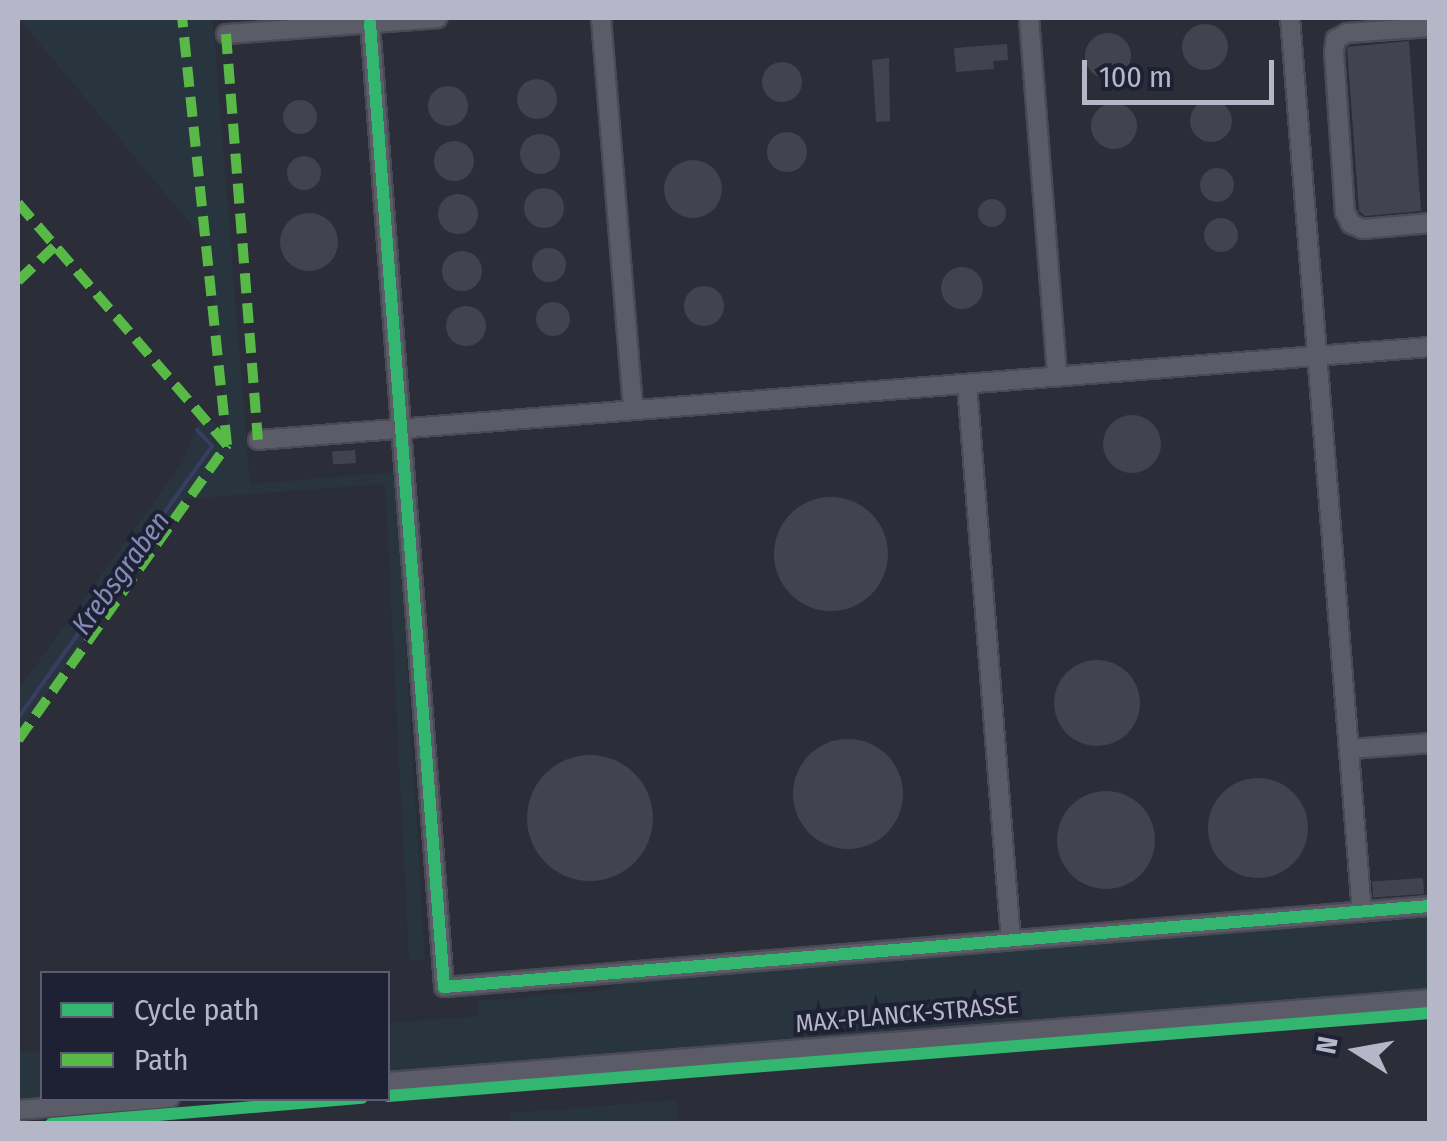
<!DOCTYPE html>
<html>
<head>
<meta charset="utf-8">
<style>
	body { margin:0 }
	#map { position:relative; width:1447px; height:1141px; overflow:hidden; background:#2b2d39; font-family:"Fira Sans Condensed",sans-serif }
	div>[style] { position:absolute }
	.green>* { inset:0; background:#28353f }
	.stream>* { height:4px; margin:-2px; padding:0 2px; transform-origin:2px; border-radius:2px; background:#383d62 }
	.building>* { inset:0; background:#42434e; transform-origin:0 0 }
	.round { border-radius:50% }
	.roads { filter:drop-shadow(2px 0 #494a53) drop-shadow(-2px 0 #494a53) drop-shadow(0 2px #494a53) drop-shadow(0 -2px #494a53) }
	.minor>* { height:18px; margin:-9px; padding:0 9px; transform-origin:9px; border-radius:9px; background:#5b5c67 }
	.quiet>* { height:10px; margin-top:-5px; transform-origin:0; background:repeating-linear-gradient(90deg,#58b947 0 20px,transparent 0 30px) }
	.cycleway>* { height:12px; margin:-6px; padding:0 6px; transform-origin:6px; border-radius:6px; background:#33b770 }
	span { translate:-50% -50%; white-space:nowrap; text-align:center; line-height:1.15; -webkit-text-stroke:8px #1e2134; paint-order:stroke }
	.street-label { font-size:25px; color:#b5b7c9 }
	.water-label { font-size:28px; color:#848bb5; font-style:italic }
	.frame { position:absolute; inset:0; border:20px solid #b5b7c9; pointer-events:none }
	.legend { position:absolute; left:40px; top:971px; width:350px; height:130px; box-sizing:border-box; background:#1e2134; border:2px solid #5a5d70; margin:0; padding:12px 18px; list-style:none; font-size:30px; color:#b5b7c9 }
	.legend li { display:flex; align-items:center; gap:20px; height:50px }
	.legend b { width:50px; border:2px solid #5a5d70 }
	.north { position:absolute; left:1307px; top:1001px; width:100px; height:100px; -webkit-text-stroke:8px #1e2134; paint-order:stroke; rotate:281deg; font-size:28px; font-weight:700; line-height:40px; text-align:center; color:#b5b7c9 }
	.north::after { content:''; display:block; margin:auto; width:35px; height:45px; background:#b5b7c9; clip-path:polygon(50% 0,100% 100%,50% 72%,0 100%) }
	.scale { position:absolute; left:1082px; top:60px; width:192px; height:45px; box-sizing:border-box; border:5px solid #b5b7c9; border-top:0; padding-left:12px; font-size:30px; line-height:35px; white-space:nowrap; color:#b5b7c9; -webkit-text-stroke:8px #1e2134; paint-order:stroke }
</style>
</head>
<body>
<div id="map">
	<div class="green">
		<div style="clip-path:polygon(18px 18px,213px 18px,250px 484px,395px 472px,425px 959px,409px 961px,385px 484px,184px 499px,18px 734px,18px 690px,182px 463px,203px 412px,228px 436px,209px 246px)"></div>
		<div style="clip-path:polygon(1429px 918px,1429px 989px,388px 1072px,388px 1023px,479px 1016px,478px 1001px,613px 989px,613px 982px)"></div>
		<div style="clip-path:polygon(42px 1051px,42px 1098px,50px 1099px,18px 1101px,18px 1053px)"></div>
		<div style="clip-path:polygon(677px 1100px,679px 1123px,510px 1123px,509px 1113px)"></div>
	</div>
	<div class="stream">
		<div style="left:18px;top:718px;width:334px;rotate:-54.5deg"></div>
		<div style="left:212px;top:446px;width:22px;rotate:-133deg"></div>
	</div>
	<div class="building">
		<div class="round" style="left:1182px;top:24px;width:46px;height:46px"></div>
		<div class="round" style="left:1085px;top:33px;width:46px;height:46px"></div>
		<div style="clip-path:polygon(1409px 41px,1421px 211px,1365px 216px,1359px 211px,1347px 47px)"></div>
		<div style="clip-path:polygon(1007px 44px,1008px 60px,993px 61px,994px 69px,956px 72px,954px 48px)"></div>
		<div style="clip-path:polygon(889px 58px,890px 121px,876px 122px,872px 60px)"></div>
		<div class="round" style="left:762px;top:62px;width:40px;height:40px"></div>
		<div class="round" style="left:517px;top:79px;width:40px;height:40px"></div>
		<div class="round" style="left:428px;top:86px;width:40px;height:40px"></div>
		<div class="round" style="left:283px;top:100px;width:34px;height:34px"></div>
		<div class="round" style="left:1190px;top:100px;width:42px;height:42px"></div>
		<div class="round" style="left:1091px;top:103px;width:46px;height:46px"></div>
		<div class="round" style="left:767px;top:132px;width:40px;height:40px"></div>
		<div class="round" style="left:520px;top:134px;width:40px;height:40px"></div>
		<div class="round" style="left:434px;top:141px;width:40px;height:40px"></div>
		<div class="round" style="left:287px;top:156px;width:34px;height:34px"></div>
		<div class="round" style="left:664px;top:160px;width:58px;height:58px"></div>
		<div class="round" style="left:1200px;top:168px;width:34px;height:34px"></div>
		<div class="round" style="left:524px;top:188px;width:40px;height:40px"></div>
		<div class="round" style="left:438px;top:194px;width:40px;height:40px"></div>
		<div class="round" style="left:978px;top:199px;width:28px;height:28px"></div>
		<div class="round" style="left:280px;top:213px;width:58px;height:58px"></div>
		<div class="round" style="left:1204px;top:218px;width:34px;height:34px"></div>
		<div class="round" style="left:532px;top:248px;width:34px;height:34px"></div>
		<div class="round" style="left:442px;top:251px;width:40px;height:40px"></div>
		<div class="round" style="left:941px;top:267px;width:42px;height:42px"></div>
		<div class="round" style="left:684px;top:286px;width:40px;height:40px"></div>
		<div class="round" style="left:536px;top:302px;width:34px;height:34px"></div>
		<div class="round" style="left:446px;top:306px;width:40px;height:40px"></div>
		<div class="round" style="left:1103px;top:415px;width:58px;height:58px"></div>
		<div style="left:355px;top:450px;width:13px;height:23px;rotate:86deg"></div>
		<div class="round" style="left:774px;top:497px;width:114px;height:114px"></div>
		<div class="round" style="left:1054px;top:660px;width:86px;height:86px"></div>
		<div class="round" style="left:793px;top:739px;width:110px;height:110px"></div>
		<div class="round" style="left:527px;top:755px;width:126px;height:126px"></div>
		<div class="round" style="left:1208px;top:778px;width:100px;height:100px"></div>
		<div class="round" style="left:1057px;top:791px;width:98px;height:98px"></div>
		<div style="left:1423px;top:878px;width:16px;height:51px;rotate:86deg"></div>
	</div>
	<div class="roads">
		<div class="minor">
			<div style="left:601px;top:18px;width:393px;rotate:85.3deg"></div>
			<div style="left:1029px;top:18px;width:360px;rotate:85.5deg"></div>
			<div style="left:1290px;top:18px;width:897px;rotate:85.4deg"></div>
			<div style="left:370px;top:23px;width:967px;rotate:85.61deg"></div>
			<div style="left:444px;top:987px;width:989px;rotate:-4.7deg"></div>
			<div style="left:1430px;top:27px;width:83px;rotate:175.9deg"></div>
			<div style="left:1347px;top:33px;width:13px;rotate:151deg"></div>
			<div style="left:1336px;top:39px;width:13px;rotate:99deg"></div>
			<div style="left:1334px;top:52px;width:160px;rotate:86.1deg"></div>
			<div style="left:1345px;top:212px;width:13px;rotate:63deg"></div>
			<div style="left:1351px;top:224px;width:13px;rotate:23deg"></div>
			<div style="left:1363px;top:229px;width:67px;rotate:-5.1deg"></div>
			<div style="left:226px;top:34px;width:212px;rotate:-4.3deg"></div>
			<div style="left:967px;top:384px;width:558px;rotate:85.48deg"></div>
			<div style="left:258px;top:440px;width:1176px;rotate:-4.54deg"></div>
			<div style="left:1349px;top:749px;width:81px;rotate:-4.2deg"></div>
			<div style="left:388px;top:1082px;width:1045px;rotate:-4.55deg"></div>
			<div style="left:18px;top:1110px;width:152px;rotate:-4.5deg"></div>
		</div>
	</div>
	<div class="quiet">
		<div style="left:226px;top:34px;width:407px;rotate:85.5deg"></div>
		<div style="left:18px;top:203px;width:320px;rotate:49.2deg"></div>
		<div style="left:18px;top:281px;width:50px;rotate:-43.4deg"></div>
		<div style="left:18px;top:740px;width:362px;rotate:-54.7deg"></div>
		<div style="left:227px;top:445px;width:429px;rotate:-96deg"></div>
	</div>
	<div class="cycleway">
		<div style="left:370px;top:23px;width:967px;rotate:85.61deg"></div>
		<div style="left:444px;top:987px;width:989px;rotate:-4.7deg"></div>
		<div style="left:388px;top:1096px;width:1045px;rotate:-4.55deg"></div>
		<div style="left:51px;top:1124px;width:312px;rotate:-4.8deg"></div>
	</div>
	<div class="street-label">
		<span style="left:907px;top:1015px;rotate:-5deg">MAX-PLANCK-STRASSE</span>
	</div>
	<div class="water-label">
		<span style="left:121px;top:573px;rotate:-54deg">Krebsgraben</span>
	</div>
	<div class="frame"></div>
	<ul class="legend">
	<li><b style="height:12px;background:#33b770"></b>Cycle path</li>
	<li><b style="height:12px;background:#58b947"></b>Path</li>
	</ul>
	<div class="north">N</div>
	<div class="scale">100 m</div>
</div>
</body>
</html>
